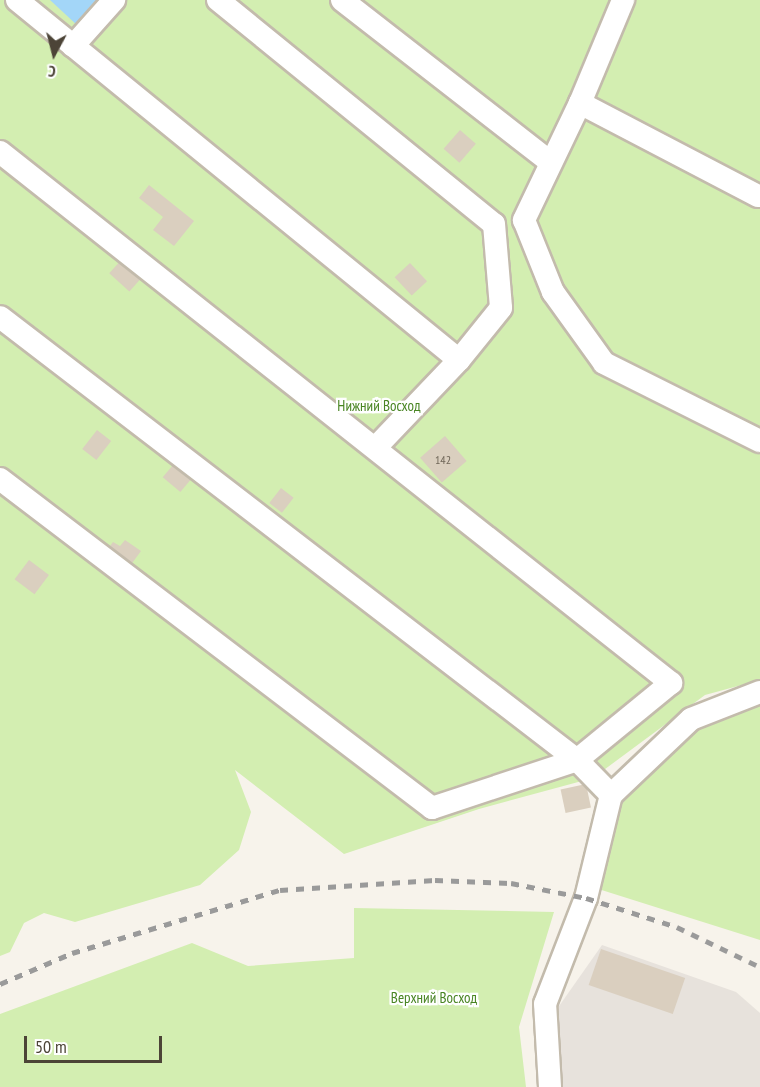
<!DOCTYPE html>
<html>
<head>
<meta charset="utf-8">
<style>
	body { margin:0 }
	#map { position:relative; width:760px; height:1087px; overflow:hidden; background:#f7f3eb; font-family:"PT Sans Narrow",sans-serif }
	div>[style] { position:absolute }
	.industrial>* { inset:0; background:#e7e2dc }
	.green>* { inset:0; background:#d3eeb1 }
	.water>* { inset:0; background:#a3d6f8 }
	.building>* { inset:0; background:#dacfbf; transform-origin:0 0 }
	.roads { filter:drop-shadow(2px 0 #c3bbac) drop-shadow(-2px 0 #c3bbac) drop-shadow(0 2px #c3bbac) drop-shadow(0 -2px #c3bbac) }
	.minor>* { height:22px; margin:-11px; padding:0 11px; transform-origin:11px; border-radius:11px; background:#fff }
	.rail>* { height:4.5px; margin-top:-2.25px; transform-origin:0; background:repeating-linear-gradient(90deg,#9a9a9a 0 8px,transparent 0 16px) }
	span { translate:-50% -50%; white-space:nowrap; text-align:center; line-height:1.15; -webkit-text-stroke:4.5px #fff; paint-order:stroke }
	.number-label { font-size:12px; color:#706759 }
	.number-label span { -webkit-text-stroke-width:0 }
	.park-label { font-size:15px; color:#498523 }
	.north { position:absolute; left:24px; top:24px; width:60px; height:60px; -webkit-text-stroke:4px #fff; paint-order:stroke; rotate:187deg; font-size:16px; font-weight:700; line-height:24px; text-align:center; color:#4c4437 }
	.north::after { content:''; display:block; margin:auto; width:21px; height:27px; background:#4c4437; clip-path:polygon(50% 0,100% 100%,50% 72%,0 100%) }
	.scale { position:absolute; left:24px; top:1036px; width:138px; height:27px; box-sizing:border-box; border:3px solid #4c4437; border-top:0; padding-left:8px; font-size:18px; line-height:21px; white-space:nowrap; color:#4c4437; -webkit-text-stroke:4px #fff; paint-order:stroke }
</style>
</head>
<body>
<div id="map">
	<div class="industrial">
		<div style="clip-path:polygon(602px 945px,736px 992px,760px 1013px,760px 1087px,556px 1087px,550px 1019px)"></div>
	</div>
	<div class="green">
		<div style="clip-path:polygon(0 0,760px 0,760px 680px,705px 695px,593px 778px,479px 809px,344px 854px,235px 770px,251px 812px,239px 850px,200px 885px,75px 922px,44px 913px,24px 923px,10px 952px,0 956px)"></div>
		<div style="clip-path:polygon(760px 703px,760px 940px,592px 887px,615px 799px,697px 727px)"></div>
		<div style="clip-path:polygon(354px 908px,554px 912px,519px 1027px,526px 1087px,0 1087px,0 1014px,192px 943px,248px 966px,354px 958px)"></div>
	</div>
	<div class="water">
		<div style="clip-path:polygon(50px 0,102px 0,78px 26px)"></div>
	</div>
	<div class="building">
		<div style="left:460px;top:130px;width:21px;height:25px;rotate:41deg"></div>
		<div style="clip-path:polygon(149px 185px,194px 221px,174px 246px,153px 230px,163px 217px,139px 198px)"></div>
		<div style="left:124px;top:257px;width:27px;height:22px;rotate:42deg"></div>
		<div style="left:410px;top:263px;width:25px;height:21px;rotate:47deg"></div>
		<div style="left:97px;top:430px;width:18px;height:24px;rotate:38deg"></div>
		<div style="left:445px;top:436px;width:33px;height:33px;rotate:49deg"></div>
		<div style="left:173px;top:465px;width:23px;height:16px;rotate:40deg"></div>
		<div style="left:281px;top:488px;width:16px;height:19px;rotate:38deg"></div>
		<div style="clip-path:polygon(125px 540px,141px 551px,130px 566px,107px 550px,113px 542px,120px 546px)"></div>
		<div style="left:29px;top:560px;width:25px;height:24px;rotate:37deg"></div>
		<div style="left:586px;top:784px;width:24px;height:26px;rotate:78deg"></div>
		<div style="left:601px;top:949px;width:89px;height:38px;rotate:19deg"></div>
	</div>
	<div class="roads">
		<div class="minor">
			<div style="left:17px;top:0;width:570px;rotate:39.16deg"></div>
			<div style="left:459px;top:360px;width:119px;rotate:133.6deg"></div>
			<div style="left:218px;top:0;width:355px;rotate:39.1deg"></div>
			<div style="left:494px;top:224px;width:84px;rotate:85.2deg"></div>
			<div style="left:501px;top:308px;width:67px;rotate:128.9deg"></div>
			<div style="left:342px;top:0;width:264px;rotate:37.9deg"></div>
			<div style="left:73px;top:46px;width:62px;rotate:-48.3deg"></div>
			<div style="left:580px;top:103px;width:112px;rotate:-67.3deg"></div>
			<div style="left:0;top:152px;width:856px;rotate:38.36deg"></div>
			<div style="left:671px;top:683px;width:122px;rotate:140.7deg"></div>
			<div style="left:577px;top:760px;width:727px;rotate:-142.48deg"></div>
			<div style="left:758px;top:196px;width:201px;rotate:-152.4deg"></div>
			<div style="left:580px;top:103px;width:130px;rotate:115.6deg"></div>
			<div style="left:524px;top:220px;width:78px;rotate:68.1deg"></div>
			<div style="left:553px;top:292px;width:87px;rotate:54.3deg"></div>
			<div style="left:604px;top:363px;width:174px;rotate:26.6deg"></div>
			<div style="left:0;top:479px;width:543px;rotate:37.29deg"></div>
			<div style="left:432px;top:808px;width:153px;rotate:-18.3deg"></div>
			<div style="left:577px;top:760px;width:49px;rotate:45.8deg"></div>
			<div style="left:550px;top:1087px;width:83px;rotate:-93.4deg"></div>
			<div style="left:545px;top:1004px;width:114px;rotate:-68.9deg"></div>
			<div style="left:586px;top:898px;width:106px;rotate:-76.4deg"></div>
			<div style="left:611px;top:795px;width:110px;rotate:-43.5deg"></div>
			<div style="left:691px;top:719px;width:74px;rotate:-21.4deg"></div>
		</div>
	</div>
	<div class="rail">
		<div style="left:0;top:984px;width:78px;rotate:-23.3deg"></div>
		<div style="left:72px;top:953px;width:217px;rotate:-16.9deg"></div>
		<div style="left:280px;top:890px;width:155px;rotate:-3.7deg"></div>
		<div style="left:435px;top:880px;width:76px;rotate:2.3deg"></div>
		<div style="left:511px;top:883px;width:76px;rotate:11.3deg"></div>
		<div style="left:586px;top:898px;width:96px;rotate:17.7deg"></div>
		<div style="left:677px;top:927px;width:92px;rotate:25.7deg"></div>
	</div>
	<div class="number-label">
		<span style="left:443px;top:460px">142</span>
	</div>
	<div class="park-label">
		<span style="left:379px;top:406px">Нижний Восход</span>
		<span style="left:434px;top:998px">Верхний Восход</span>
	</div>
	<div class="north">С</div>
	<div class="scale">50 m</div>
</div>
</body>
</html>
